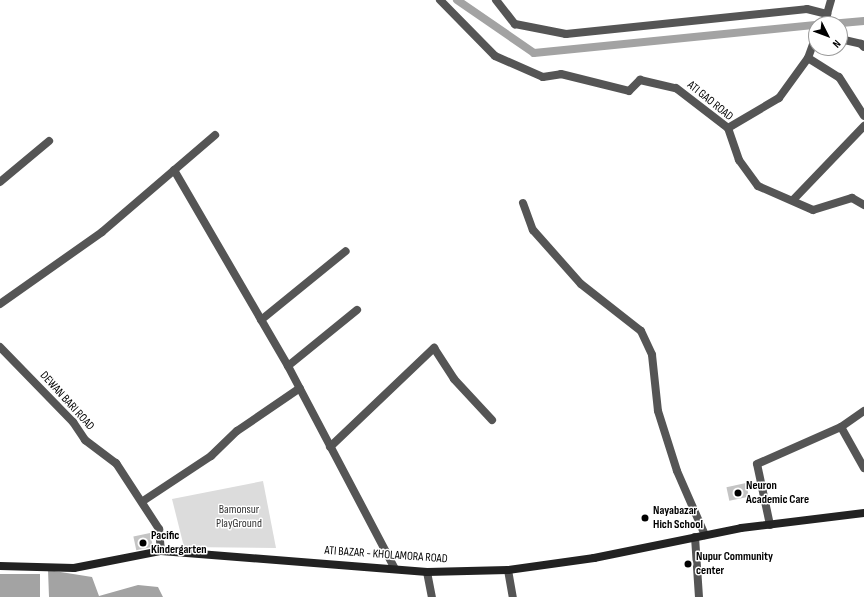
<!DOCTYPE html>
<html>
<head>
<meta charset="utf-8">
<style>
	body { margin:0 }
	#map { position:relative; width:864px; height:597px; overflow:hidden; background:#fff; font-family:"Sofia Sans Condensed",sans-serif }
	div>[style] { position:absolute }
	.green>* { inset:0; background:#dcdcdc }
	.water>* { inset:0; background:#a3a3a3; transform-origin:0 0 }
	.canal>* { height:8px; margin:-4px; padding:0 4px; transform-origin:4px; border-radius:4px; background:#a3a3a3 }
	.building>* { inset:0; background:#c4c4c4; transform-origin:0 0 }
	.street>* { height:8px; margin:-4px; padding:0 4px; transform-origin:4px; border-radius:4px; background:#555 }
	.secondary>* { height:8px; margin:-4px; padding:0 4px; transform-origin:4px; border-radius:4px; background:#222 }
	.dots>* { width:11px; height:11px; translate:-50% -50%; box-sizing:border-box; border:2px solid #fff; border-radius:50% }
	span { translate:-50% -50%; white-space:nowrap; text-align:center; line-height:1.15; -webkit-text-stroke:3px #fff; paint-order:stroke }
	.street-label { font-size:12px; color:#000 }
	.poi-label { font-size:12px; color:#000; font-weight:700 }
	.left { translate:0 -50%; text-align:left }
	.park-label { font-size:12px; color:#333 }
	.north { position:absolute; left:808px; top:16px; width:40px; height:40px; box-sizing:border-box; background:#fff; border:1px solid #999; border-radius:50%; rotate:132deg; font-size:11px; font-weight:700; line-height:16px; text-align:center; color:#000 }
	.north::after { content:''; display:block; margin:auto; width:14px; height:18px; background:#000; clip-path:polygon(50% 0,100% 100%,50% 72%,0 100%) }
</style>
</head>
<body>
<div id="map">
	<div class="green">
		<div style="clip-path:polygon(263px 481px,276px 548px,184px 547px,172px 499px)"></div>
	</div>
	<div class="water">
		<div style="clip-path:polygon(48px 570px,92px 577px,99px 596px,138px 585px,158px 587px,163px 597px,49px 597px)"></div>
		<div style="left:40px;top:574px;width:23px;height:40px;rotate:90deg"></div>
	</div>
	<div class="canal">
		<div style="left:457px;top:0;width:93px;rotate:34.5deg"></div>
		<div style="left:534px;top:53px;width:283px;rotate:-5.7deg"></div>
		<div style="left:830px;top:24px;width:34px;rotate:-5deg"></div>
	</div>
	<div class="building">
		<div style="left:746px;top:483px;width:14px;height:20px;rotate:78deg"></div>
		<div style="left:150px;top:533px;width:14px;height:17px;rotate:78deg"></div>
	</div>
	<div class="street">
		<div style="left:440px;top:0;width:78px;rotate:45.5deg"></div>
		<div style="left:495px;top:56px;width:52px;rotate:23.6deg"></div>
		<div style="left:543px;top:77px;width:18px;rotate:-9deg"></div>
		<div style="left:561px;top:74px;width:70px;rotate:14deg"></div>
		<div style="left:629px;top:91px;width:16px;rotate:-45deg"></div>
		<div style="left:640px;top:80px;width:37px;rotate:13deg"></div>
		<div style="left:676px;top:88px;width:66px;rotate:37.6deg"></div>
		<div style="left:728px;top:128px;width:34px;rotate:71deg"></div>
		<div style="left:739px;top:160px;width:32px;rotate:54deg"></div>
		<div style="left:758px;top:186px;width:60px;rotate:23.6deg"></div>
		<div style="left:813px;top:210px;width:41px;rotate:-17.1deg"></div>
		<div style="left:852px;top:198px;width:14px;rotate:30deg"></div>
		<div style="left:496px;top:0;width:31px;rotate:52deg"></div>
		<div style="left:515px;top:24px;width:52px;rotate:11.1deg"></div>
		<div style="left:566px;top:34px;width:242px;rotate:-5.9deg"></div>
		<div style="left:807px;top:9px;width:21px;rotate:14deg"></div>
		<div style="left:827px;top:14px;width:15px;rotate:-74deg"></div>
		<div style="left:840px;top:39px;width:22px;rotate:13deg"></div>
		<div style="left:861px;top:44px;width:4px;rotate:45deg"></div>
		<div style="left:808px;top:58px;width:36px;rotate:32deg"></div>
		<div style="left:839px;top:77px;width:46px;rotate:57.3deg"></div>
		<div style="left:728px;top:128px;width:59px;rotate:-30.5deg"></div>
		<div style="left:779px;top:98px;width:49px;rotate:-54.1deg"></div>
		<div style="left:808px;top:58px;width:23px;rotate:-70deg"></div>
		<div style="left:174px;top:170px;width:227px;rotate:59.8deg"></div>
		<div style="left:288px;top:366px;width:229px;rotate:62.2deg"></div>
		<div style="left:0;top:182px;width:64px;rotate:-39.9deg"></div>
		<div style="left:793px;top:200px;width:103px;rotate:-46.2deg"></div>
		<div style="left:523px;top:203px;width:29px;rotate:70deg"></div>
		<div style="left:533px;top:230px;width:72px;rotate:48.4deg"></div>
		<div style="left:581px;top:284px;width:76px;rotate:38.1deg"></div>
		<div style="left:641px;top:331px;width:26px;rotate:65deg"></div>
		<div style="left:652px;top:355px;width:56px;rotate:83.9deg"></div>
		<div style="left:658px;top:411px;width:63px;rotate:72.4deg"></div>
		<div style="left:677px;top:471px;width:70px;rotate:66.4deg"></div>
		<div style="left:0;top:304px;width:125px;rotate:-35.2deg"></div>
		<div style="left:102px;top:232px;width:149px;rotate:-40.6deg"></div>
		<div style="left:261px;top:320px;width:109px;rotate:-39.1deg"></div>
		<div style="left:0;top:347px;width:105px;rotate:45.8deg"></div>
		<div style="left:73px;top:422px;width:22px;rotate:56deg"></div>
		<div style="left:85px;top:440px;width:39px;rotate:37deg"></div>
		<div style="left:116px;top:463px;width:79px;rotate:56.9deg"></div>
		<div style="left:159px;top:529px;width:22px;rotate:85deg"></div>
		<div style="left:288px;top:366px;width:89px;rotate:-39.1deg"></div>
		<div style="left:841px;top:427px;width:47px;rotate:60.7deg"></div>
		<div style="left:330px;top:447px;width:144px;rotate:-43.6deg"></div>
		<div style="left:434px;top:348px;width:37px;rotate:57deg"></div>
		<div style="left:454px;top:379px;width:56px;rotate:47.2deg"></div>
		<div style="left:143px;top:501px;width:82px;rotate:-33.5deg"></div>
		<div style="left:211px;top:456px;width:36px;rotate:-44deg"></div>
		<div style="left:237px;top:431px;width:76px;rotate:-34.3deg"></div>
		<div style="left:770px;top:525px;width:62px;rotate:-102deg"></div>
		<div style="left:757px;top:464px;width:92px;rotate:-23.8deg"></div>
		<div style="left:841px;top:427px;width:28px;rotate:-35deg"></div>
		<div style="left:695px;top:537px;width:60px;rotate:86.2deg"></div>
		<div style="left:508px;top:570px;width:27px;rotate:80deg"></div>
		<div style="left:427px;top:572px;width:25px;rotate:79deg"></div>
	</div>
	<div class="secondary">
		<div style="left:0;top:566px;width:74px;rotate:1.5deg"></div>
		<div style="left:74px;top:568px;width:89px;rotate:-11.1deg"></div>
		<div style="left:161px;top:551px;width:267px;rotate:4.5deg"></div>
		<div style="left:427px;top:572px;width:81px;rotate:-1.4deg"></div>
		<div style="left:508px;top:570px;width:87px;rotate:-7.9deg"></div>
		<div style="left:594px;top:558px;width:150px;rotate:-11.5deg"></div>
		<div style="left:741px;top:528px;width:124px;rotate:-7deg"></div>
	</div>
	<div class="dots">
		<div style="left:738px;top:493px;background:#000"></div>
		<div style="left:645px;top:518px;background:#000"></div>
		<div style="left:143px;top:543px;background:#000"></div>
		<div style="left:688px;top:564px;background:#000"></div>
	</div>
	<div class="street-label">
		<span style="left:710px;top:101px;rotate:39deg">ATI GAO ROAD</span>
		<span style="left:67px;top:401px;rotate:48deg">DEWAN BARI ROAD</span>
		<span style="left:386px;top:555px;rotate:4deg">ATI BAZAR - KHOLAMORA ROAD</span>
	</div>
	<div class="poi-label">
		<span class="left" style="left:746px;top:493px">Neuron<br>Academic Care</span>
		<span class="left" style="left:653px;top:518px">Nayabazar<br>Hich School</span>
		<span class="left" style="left:151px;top:543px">Pacific<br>Kindergarten</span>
		<span class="left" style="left:696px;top:564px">Nupur Community<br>center</span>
	</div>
	<div class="park-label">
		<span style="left:239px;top:517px">Bamonsur<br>PlayGround</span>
	</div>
	<div class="north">N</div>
</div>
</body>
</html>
